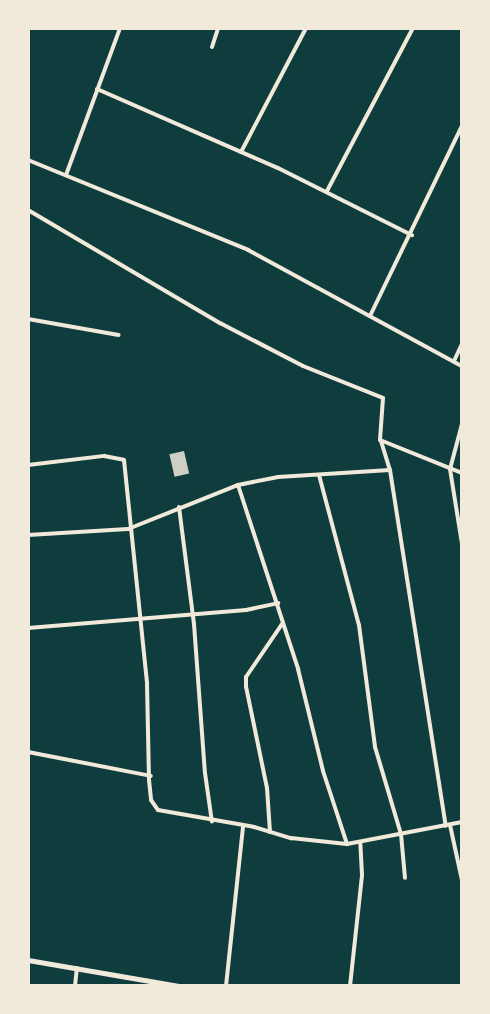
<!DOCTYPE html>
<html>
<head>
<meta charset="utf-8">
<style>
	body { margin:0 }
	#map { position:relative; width:490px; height:1014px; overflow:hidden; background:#0f3d3e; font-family:Lora,serif }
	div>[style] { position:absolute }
	.building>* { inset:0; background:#cfcfc3; transform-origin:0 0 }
	.minor>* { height:4px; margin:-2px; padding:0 2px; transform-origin:2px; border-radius:2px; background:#f1e9da }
	.tertiary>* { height:5px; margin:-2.5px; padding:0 2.5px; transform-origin:2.5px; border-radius:2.5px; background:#f1e9da }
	span { translate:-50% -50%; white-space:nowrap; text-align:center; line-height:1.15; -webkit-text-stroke:6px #f1e9da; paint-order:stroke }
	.frame { position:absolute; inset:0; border:30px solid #f1e9da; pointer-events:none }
</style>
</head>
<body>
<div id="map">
	<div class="building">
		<div style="left:184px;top:451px;width:23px;height:15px;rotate:77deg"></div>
	</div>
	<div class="minor">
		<div style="left:212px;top:47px;width:20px;rotate:-72deg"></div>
		<div style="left:97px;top:89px;width:197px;rotate:23.6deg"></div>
		<div style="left:278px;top:168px;width:150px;rotate:26.6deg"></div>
		<div style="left:241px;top:152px;width:140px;rotate:-62.3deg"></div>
		<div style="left:28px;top:160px;width:238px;rotate:22.2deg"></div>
		<div style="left:248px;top:250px;width:243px;rotate:28.5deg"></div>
		<div style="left:66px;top:175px;width:157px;rotate:-69.8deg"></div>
		<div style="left:327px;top:191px;width:184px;rotate:-62.2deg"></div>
		<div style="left:28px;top:210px;width:223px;rotate:30.5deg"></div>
		<div style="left:220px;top:323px;width:93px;rotate:27.4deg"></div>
		<div style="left:303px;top:366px;width:86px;rotate:21.8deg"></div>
		<div style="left:383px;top:398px;width:42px;rotate:94.1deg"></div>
		<div style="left:380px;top:440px;width:88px;rotate:21.9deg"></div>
		<div style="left:370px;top:316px;width:211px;rotate:-64.2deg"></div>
		<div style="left:28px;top:319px;width:92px;rotate:10deg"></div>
		<div style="left:454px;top:361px;width:19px;rotate:-65deg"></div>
		<div style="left:462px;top:424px;width:47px;rotate:104.9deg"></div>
		<div style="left:450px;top:469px;width:76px;rotate:80.9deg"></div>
		<div style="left:381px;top:441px;width:30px;rotate:73deg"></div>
		<div style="left:390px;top:470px;width:360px;rotate:81.1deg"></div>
		<div style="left:28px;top:465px;width:77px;rotate:-6.8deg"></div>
		<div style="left:104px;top:456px;width:20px;rotate:11deg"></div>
		<div style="left:124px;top:460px;width:225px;rotate:84.1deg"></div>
		<div style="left:147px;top:684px;width:96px;rotate:88.8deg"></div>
		<div style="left:149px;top:780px;width:20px;rotate:84deg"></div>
		<div style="left:151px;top:800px;width:12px;rotate:55deg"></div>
		<div style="left:158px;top:810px;width:97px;rotate:10deg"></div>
		<div style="left:254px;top:827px;width:39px;rotate:17deg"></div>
		<div style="left:291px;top:838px;width:56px;rotate:6.1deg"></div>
		<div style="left:347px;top:844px;width:117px;rotate:-10.8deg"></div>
		<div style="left:319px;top:475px;width:155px;rotate:75.1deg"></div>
		<div style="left:359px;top:625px;width:123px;rotate:82.5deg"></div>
		<div style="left:375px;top:747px;width:91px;rotate:73.4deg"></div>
		<div style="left:401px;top:834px;width:44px;rotate:84.8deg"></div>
		<div style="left:238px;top:485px;width:194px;rotate:71.9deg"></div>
		<div style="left:298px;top:669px;width:105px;rotate:76.2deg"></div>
		<div style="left:323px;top:771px;width:77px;rotate:71.8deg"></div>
		<div style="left:179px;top:507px;width:118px;rotate:82.7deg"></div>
		<div style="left:194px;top:624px;width:149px;rotate:85.8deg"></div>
		<div style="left:205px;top:773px;width:49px;rotate:81.9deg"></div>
		<div style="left:28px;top:535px;width:100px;rotate:-3.4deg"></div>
		<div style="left:128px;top:529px;width:118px;rotate:-21.8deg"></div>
		<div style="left:238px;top:485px;width:41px;rotate:-11.3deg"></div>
		<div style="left:278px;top:477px;width:112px;rotate:-3.6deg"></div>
		<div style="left:28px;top:628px;width:219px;rotate:-4.7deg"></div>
		<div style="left:246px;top:610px;width:33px;rotate:-12deg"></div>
		<div style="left:28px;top:752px;width:125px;rotate:11deg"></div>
		<div style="left:450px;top:825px;width:56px;rotate:77.7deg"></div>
		<div style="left:270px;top:832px;width:44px;rotate:-93.9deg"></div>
		<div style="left:267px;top:788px;width:103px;rotate:-101.7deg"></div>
		<div style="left:246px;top:687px;width:10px;rotate:-90deg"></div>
		<div style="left:246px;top:677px;width:64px;rotate:-55.8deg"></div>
		<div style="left:75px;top:986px;width:18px;rotate:-84deg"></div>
		<div style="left:226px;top:986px;width:160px;rotate:-83.9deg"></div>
		<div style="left:350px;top:986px;width:112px;rotate:-83.8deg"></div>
		<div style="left:362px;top:875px;width:33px;rotate:-93deg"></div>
	</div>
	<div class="tertiary">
		<div style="left:28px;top:960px;width:153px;rotate:9.8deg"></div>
	</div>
	<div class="frame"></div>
</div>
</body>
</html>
